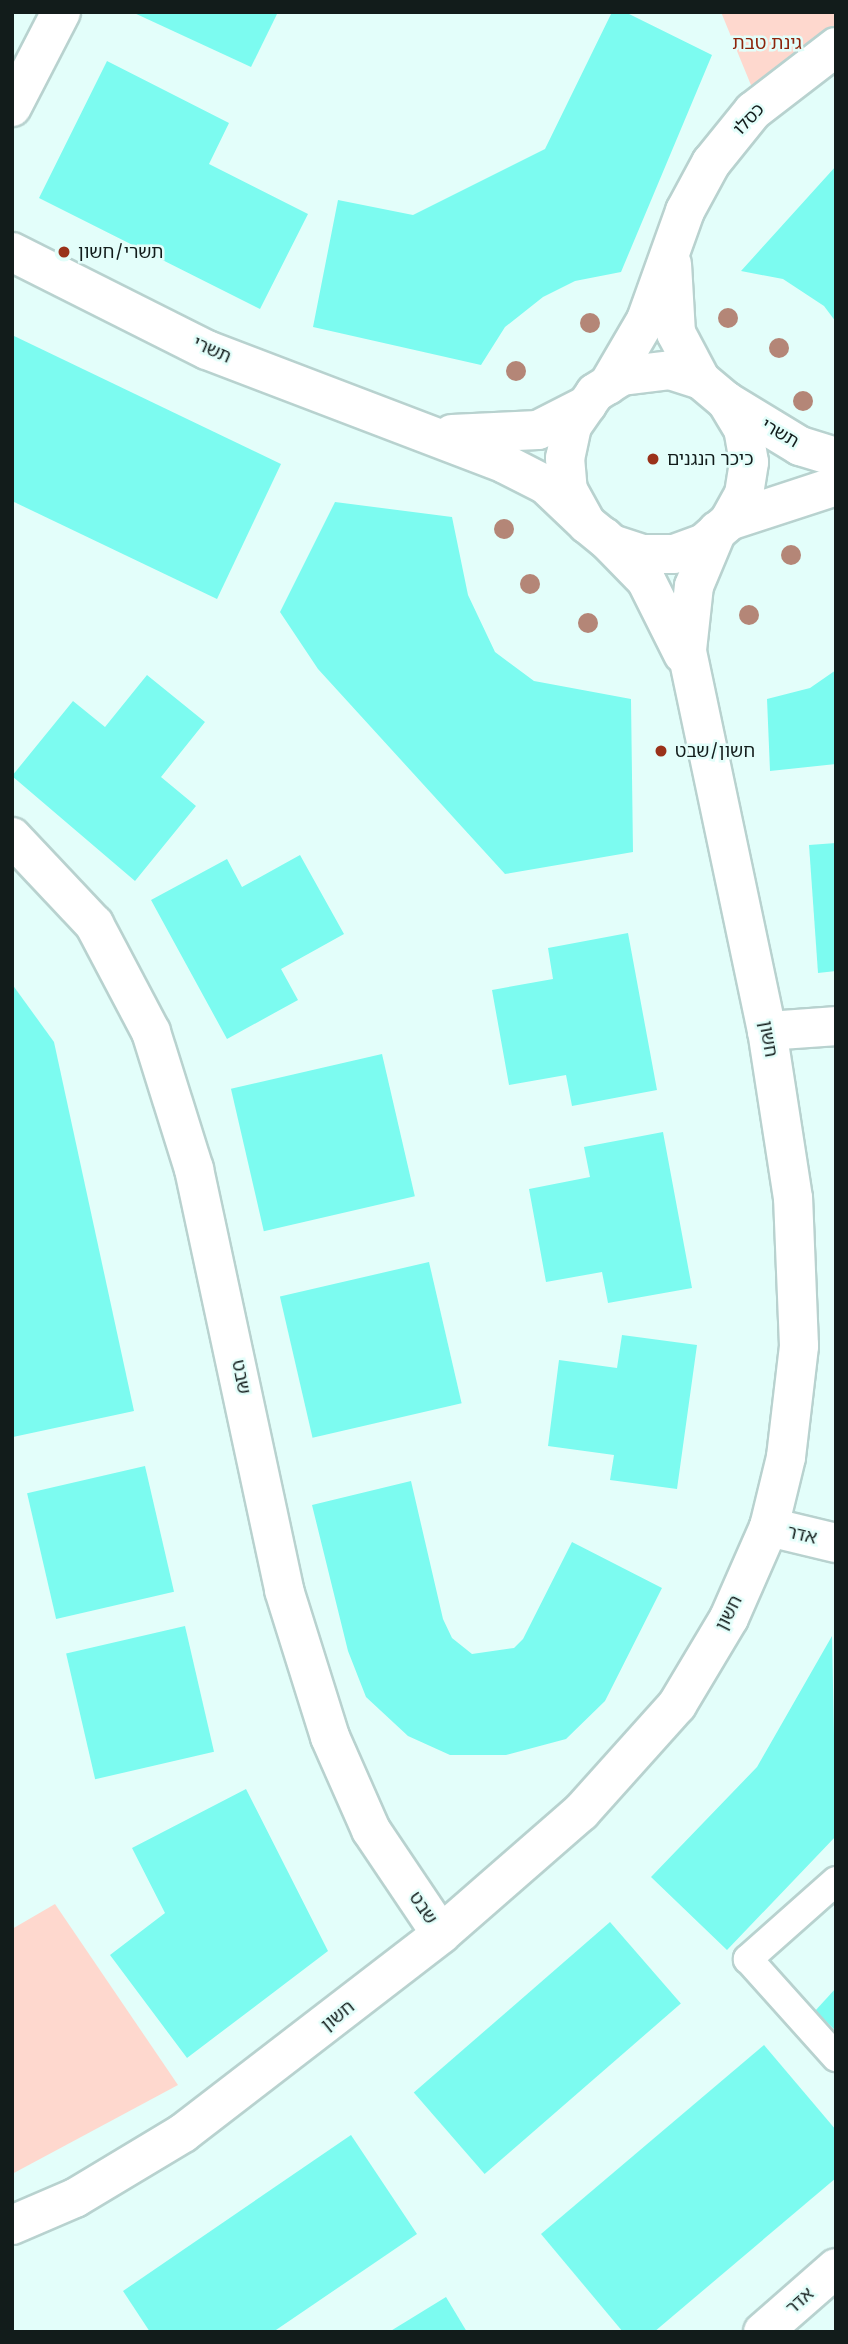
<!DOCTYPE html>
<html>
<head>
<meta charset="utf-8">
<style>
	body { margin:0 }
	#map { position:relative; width:848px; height:2344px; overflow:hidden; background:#e3fefa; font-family:"Fira Sans","Noto Sans Hebrew",sans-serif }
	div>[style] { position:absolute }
	.green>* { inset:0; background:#fed8ce }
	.building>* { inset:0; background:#7cfbf0; transform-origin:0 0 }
	.roads { filter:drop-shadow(2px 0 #b8d2cf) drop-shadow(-2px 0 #b8d2cf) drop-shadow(0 2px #b8d2cf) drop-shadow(0 -2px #b8d2cf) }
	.lane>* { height:28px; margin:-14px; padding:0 14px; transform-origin:14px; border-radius:14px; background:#fff }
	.street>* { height:38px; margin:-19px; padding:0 19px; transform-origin:19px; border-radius:19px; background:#fff }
	.secondary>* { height:38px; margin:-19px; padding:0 19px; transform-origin:19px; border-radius:19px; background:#fff }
	.trees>* { width:20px; height:20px; margin:-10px; border-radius:50%; background:#b48677 }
	.dots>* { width:19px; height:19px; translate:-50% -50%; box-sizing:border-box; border:4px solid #e3fefa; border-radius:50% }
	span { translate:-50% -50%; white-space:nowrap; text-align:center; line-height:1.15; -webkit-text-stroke:5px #e3fefa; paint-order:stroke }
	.park-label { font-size:18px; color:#8d240b }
	.street-label { font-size:18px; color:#121c1b }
	.poi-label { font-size:18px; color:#121c1b }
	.left { translate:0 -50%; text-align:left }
	.frame { position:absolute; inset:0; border:14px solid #121c1b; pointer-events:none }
</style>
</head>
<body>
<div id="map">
	<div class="green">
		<div style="clip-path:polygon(721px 12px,836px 12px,836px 32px,753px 90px)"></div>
		<div style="clip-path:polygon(55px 1904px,178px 2085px,12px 2174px,12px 1929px)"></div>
	</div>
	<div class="building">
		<div style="clip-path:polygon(132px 12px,278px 12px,251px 67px)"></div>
		<div style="clip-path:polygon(612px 12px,625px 12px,712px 55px,621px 272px,575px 281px,543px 297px,505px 327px,481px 365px,313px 327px,338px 200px,413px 215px,545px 149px)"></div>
		<div style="clip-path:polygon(107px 61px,229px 123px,209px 164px,308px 214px,260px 309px,39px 198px)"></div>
		<div style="clip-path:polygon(836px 166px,836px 322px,824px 306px,783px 279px,741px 271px)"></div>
		<div style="clip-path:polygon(12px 335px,281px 464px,217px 599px,12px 501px)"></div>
		<div style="clip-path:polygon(335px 502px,452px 517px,468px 595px,495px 652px,534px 681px,631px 699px,633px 852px,505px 874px,318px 669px,280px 612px)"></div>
		<div style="clip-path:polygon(836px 670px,836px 764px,770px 771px,767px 699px,810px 688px)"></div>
		<div style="clip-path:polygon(147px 675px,205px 722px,161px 777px,196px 806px,135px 881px,12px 776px,73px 701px,105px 727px)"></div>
		<div style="clip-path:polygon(836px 843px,836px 971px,818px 973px,809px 845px)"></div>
		<div style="clip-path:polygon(300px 855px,344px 934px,281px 969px,298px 1000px,227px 1039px,151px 900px,227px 859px,242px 887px)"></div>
		<div style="clip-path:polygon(628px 933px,657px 1090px,572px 1106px,566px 1075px,509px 1085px,492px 990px,553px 979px,548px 948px)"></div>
		<div style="clip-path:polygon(12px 984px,54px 1042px,134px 1411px,13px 1437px)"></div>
		<div style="left:382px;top:1054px;width:146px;height:155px;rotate:77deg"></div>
		<div style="clip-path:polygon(663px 1132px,692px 1288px,608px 1303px,602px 1272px,546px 1282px,529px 1189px,590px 1177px,584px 1147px)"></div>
		<div style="left:429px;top:1262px;width:145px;height:153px;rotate:77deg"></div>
		<div style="clip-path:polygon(622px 1335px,697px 1345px,677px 1489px,610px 1480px,614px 1455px,548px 1446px,559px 1360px,617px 1368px)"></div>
		<div style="left:145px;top:1466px;width:129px;height:121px;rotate:77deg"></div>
		<div style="clip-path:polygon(411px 1481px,443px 1619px,452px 1638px,472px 1654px,514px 1648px,523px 1639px,572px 1542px,662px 1588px,605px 1701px,566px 1739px,506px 1755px,450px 1755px,408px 1736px,366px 1697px,348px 1651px,312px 1505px)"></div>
		<div style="left:185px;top:1626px;width:129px;height:122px;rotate:77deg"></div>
		<div style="clip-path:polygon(832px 1636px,836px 1836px,727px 1950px,651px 1877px,757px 1767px)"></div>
		<div style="clip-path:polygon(246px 1789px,328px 1951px,187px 2058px,110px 1955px,165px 1913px,132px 1848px)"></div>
		<div style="left:610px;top:1922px;width:108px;height:260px;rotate:49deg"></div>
		<div style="clip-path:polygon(836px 1988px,836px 2031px,815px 2011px)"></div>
		<div style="clip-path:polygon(764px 2045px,836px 2130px,836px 2178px,654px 2332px,623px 2332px,541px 2234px)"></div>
		<div style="clip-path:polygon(351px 2135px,417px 2234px,273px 2332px,150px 2332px,123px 2291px)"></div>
		<div style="clip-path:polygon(446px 2297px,467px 2332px,389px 2332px)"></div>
	</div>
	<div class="roads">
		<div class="lane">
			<div style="left:836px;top:1881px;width:118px;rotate:138.4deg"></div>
			<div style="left:748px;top:1959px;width:132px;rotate:48.1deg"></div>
		</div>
		<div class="street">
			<div style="left:12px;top:107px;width:107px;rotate:-62.7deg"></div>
			<div style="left:672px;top:264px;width:69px;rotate:86.7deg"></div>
			<div style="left:676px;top:333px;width:53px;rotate:62deg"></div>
			<div style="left:608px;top:385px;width:75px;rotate:-59.7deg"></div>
			<div style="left:646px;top:320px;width:116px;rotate:-70.3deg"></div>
			<div style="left:685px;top:211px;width:55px;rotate:-61.6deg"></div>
			<div style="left:711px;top:163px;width:67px;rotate:-51.1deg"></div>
			<div style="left:753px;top:111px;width:105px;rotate:-37.6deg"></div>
			<div style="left:604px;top:537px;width:60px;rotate:45.7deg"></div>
			<div style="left:646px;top:580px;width:83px;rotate:63.4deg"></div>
			<div style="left:12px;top:837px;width:120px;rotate:46.7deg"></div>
			<div style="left:94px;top:924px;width:122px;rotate:62.2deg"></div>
			<div style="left:151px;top:1032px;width:144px;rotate:72.6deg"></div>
			<div style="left:194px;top:1169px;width:431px;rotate:77.9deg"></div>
			<div style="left:284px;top:1590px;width:154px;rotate:72.6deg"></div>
			<div style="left:330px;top:1737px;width:102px;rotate:66.2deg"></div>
			<div style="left:371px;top:1830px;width:125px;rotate:56.1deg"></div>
			<div style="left:767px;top:1031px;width:69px;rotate:-4.1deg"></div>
			<div style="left:769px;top:1527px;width:69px;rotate:13.4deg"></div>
			<div style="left:12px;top:2225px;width:69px;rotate:-23.2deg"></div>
			<div style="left:75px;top:2198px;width:126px;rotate:-31deg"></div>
			<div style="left:183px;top:2133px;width:326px;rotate:-37.6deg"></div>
			<div style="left:441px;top:1934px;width:186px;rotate:-41.1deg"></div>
			<div style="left:581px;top:1812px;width:144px;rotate:-48.1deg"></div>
			<div style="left:677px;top:1705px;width:101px;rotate:-59.1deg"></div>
			<div style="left:729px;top:1618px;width:99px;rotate:-66.3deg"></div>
			<div style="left:769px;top:1527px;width:72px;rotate:-76.3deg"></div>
			<div style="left:786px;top:1457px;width:112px;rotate:-83.3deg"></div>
			<div style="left:799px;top:1346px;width:148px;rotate:-92.3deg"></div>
			<div style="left:793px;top:1198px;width:169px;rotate:-98.8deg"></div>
			<div style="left:767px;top:1031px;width:389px;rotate:-101.9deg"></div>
			<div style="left:687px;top:650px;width:64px;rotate:-83.8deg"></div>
			<div style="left:694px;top:586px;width:60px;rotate:-67.3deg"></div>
			<div style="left:763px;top:2332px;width:97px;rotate:-41.2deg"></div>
		</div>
		<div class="secondary">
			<div style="left:12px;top:252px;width:218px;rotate:26.7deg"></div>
			<div style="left:207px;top:350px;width:319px;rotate:20.9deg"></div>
			<div style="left:505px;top:464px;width:46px;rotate:27.1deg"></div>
			<div style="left:546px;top:485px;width:57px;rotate:43.6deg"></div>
			<div style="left:587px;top:524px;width:32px;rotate:39deg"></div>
			<div style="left:612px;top:544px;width:33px;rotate:18deg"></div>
			<div style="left:643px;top:554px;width:31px"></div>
			<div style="left:674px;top:554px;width:32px;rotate:-20deg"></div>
			<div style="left:704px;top:543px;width:33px;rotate:-41deg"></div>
			<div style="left:729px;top:521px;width:31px;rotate:-61deg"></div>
			<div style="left:744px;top:494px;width:32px;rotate:-81deg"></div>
			<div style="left:749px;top:462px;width:34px;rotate:-100deg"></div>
			<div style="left:743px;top:429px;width:33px;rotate:-121deg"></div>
			<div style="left:726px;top:401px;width:33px;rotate:-140deg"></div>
			<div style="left:701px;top:380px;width:32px;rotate:-162deg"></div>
			<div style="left:671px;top:370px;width:49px;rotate:173deg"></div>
			<div style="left:622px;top:376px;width:32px;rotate:148deg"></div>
			<div style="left:595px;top:393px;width:40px;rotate:124.9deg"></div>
			<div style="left:572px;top:426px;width:33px;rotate:102deg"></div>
			<div style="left:565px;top:458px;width:32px;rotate:85deg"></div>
			<div style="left:568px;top:490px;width:39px;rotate:61deg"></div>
			<div style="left:726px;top:401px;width:87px;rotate:31.3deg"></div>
			<div style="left:800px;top:446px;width:38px;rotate:17deg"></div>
			<div style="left:452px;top:434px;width:86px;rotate:-2.7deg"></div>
			<div style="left:538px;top:430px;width:55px;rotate:-27deg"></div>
			<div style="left:729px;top:521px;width:113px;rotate:-18.1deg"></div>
		</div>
	</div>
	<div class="trees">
		<div style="left:728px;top:318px"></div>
		<div style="left:590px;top:323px"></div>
		<div style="left:779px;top:348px"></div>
		<div style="left:516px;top:371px"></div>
		<div style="left:803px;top:401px"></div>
		<div style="left:504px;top:529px"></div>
		<div style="left:791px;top:555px"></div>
		<div style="left:530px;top:584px"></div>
		<div style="left:749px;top:615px"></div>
		<div style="left:588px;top:623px"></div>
	</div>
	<div class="dots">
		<div style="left:64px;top:252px;background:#9a321a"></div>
		<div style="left:653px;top:459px;background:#9a321a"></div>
		<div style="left:661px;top:751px;background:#9a321a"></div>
	</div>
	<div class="park-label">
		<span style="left:767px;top:43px">גינת טבת</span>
	</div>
	<div class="street-label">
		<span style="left:749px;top:119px;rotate:-47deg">כסלו</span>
		<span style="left:212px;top:350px;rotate:24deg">תשרי</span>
		<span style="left:780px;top:433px;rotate:30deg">תשרי</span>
		<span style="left:768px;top:1039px;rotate:80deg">חשון</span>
		<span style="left:241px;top:1377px;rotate:79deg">שבט</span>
		<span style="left:802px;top:1535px;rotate:13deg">אדר</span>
		<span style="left:729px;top:1613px;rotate:-63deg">חשון</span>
		<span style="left:423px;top:1908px;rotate:56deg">שבט</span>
		<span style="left:338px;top:2016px;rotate:-39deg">חשון</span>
		<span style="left:800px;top:2301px;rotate:-42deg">אדר</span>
	</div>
	<div class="poi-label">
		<span class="left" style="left:78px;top:252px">תשרי/חשון</span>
		<span class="left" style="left:667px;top:459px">כיכר הנגנים</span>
		<span class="left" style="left:675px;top:751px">חשון/שבט</span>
	</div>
	<div class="frame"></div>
</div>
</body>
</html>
